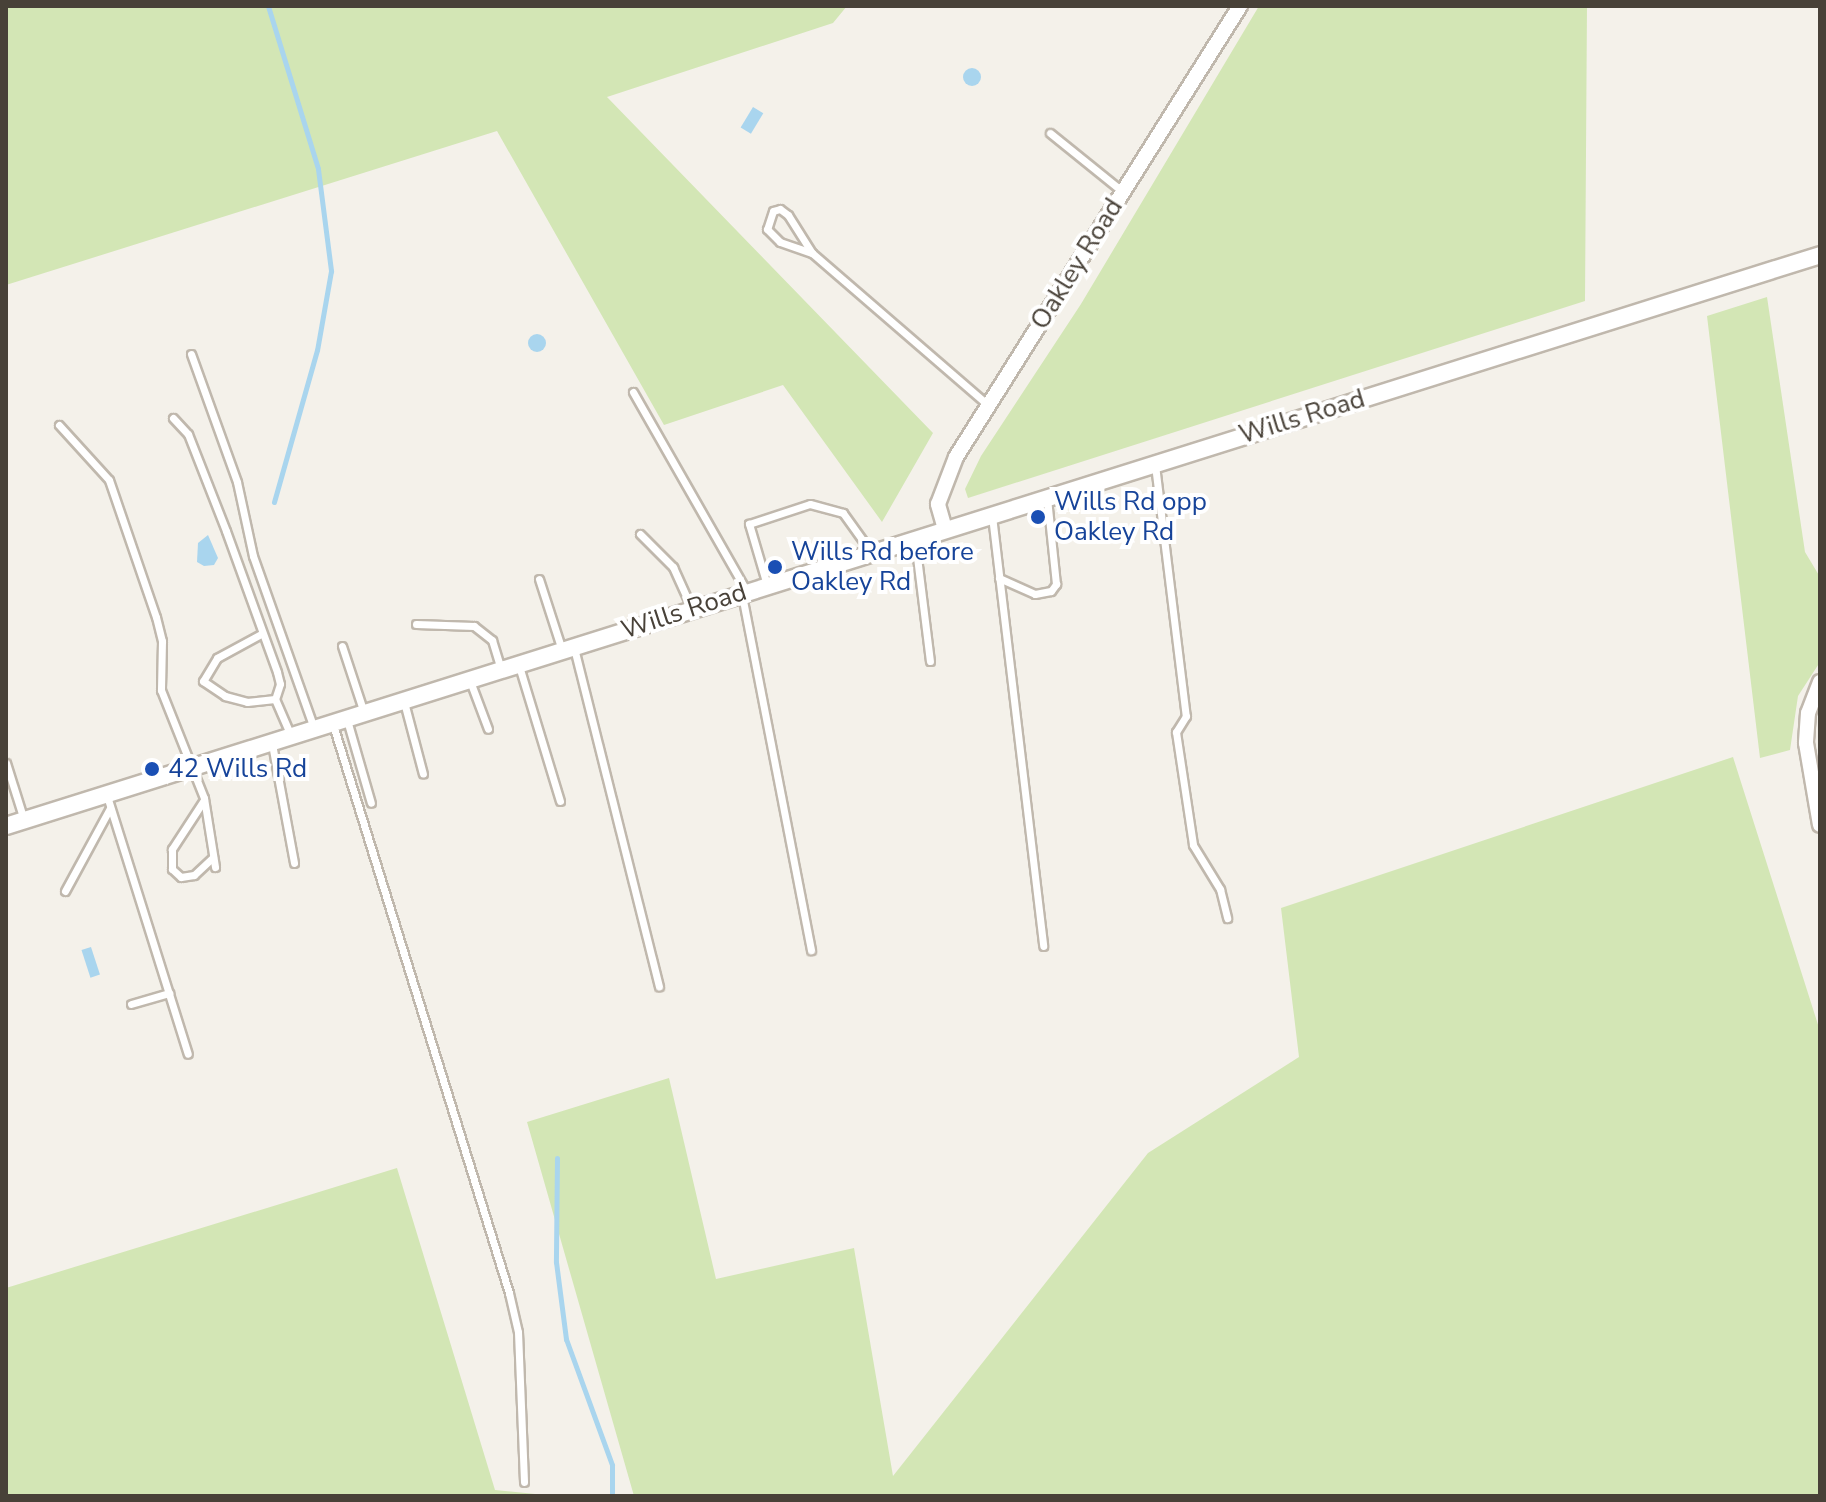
<!DOCTYPE html>
<html>
<head>
<meta charset="utf-8">
<style>
	body { margin:0 }
	#map { position:relative; width:1826px; height:1502px; overflow:hidden; background:#f4f1ea; font-family:"Nunito Sans",sans-serif }
	div>[style] { position:absolute }
	.green>* { inset:0; background:#d3e6b5 }
	.water>* { inset:0; background:#a9d5ee; transform-origin:0 0 }
	.round { border-radius:50% }
	.stream>* { height:5px; margin:-2.5px; padding:0 2.5px; transform-origin:2.5px; border-radius:2.5px; background:#a9d5ee }
	.roads { filter:drop-shadow(2px 0 #c0b8ad) drop-shadow(-2px 0 #c0b8ad) drop-shadow(0 2px #c0b8ad) drop-shadow(0 -2px #c0b8ad) }
	.service>* { height:7px; margin:-3.5px; padding:0 3.5px; transform-origin:3.5px; border-radius:3.5px; background:#fff }
	.minor>* { height:14px; margin:-7px; padding:0 7px; transform-origin:7px; border-radius:7px; background:#fff }
	.tertiary>* { height:16px; margin:-8px; padding:0 8px; transform-origin:8px; border-radius:8px; background:#fff }
	.dots>* { width:22px; height:22px; translate:-50% -50%; box-sizing:border-box; border:4px solid #fff; border-radius:50% }
	span { translate:-50% -50%; white-space:nowrap; text-align:center; line-height:1.15; -webkit-text-stroke:8px #fff; paint-order:stroke }
	.street-label { font-size:26px; color:#484138 }
	.transit-label { font-size:26px; color:#164399 }
	.left { translate:0 -50%; text-align:left }
	.frame { position:absolute; inset:0; border:8px solid #484138; pointer-events:none }
</style>
</head>
<body>
<div id="map">
	<div class="green">
		<div style="clip-path:polygon(6px 6px,847px 6px,833px 23px,607px 97px,933px 433px,882px 522px,783px 385px,664px 425px,497px 131px,6px 285px)"></div>
		<div style="clip-path:polygon(1259px 6px,1587px 6px,1585px 301px,968px 498px,965px 489px,981px 456px,1081px 304px)"></div>
		<div style="clip-path:polygon(1767px 297px,1805px 552px,1820px 577px,1820px 662px,1798px 696px,1790px 750px,1760px 758px,1707px 316px)"></div>
		<div style="clip-path:polygon(1733px 757px,1820px 1031px,1820px 1496px,634px 1496px,527px 1122px,669px 1078px,716px 1279px,854px 1248px,893px 1476px,1148px 1153px,1299px 1057px,1281px 908px)"></div>
		<div style="clip-path:polygon(397px 1168px,495px 1490px,555px 1496px,6px 1496px,6px 1288px)"></div>
	</div>
	<div class="water">
		<div class="round" style="left:963px;top:68px;width:18px;height:18px"></div>
		<div style="left:753px;top:107px;width:12px;height:24px;rotate:31deg"></div>
		<div class="round" style="left:528px;top:334px;width:18px;height:18px"></div>
		<div style="clip-path:polygon(208px 535px,218px 558px,214px 565px,204px 566px,197px 562px,198px 543px)"></div>
		<div style="left:91px;top:947px;width:29px;height:10px;rotate:72deg"></div>
	</div>
	<div class="stream">
		<div style="left:268px;top:6px;width:170px;rotate:72.9deg"></div>
		<div style="left:318px;top:169px;width:103px;rotate:82.7deg"></div>
		<div style="left:331px;top:271px;width:80px;rotate:100deg"></div>
		<div style="left:317px;top:350px;width:158px;rotate:105.8deg"></div>
		<div style="left:557px;top:1158px;width:104px;rotate:90.6deg"></div>
		<div style="left:556px;top:1262px;width:78px;rotate:82.6deg"></div>
		<div style="left:566px;top:1339px;width:134px;rotate:69.9deg"></div>
		<div style="left:612px;top:1465px;width:31px;rotate:90deg"></div>
	</div>
	<div class="roads">
		<div class="service">
			<div style="left:1050px;top:133px;width:94px;rotate:38.9deg"></div>
			<div style="left:812px;top:253px;width:45px;rotate:-122.3deg"></div>
			<div style="left:788px;top:215px;width:10px;rotate:-143deg"></div>
			<div style="left:780px;top:209px;width:7px;rotate:164deg"></div>
			<div style="left:773px;top:211px;width:19px;rotate:108deg"></div>
			<div style="left:767px;top:229px;width:18px;rotate:45deg"></div>
			<div style="left:780px;top:242px;width:34px;rotate:19deg"></div>
			<div style="left:812px;top:253px;width:233px;rotate:40.8deg"></div>
			<div style="left:191px;top:354px;width:136px;rotate:70.2deg"></div>
			<div style="left:237px;top:482px;width:76px;rotate:77.8deg"></div>
			<div style="left:253px;top:556px;width:182px;rotate:70.5deg"></div>
			<div style="left:633px;top:392px;width:230px;rotate:60.3deg"></div>
			<div style="left:173px;top:418px;width:22px;rotate:47deg"></div>
			<div style="left:188px;top:434px;width:104px;rotate:68.6deg"></div>
			<div style="left:226px;top:531px;width:150px;rotate:70.1deg"></div>
			<div style="left:277px;top:672px;width:12px;rotate:76deg"></div>
			<div style="left:280px;top:684px;width:16px;rotate:108deg"></div>
			<div style="left:59px;top:425px;width:74px;rotate:47.7deg"></div>
			<div style="left:109px;top:480px;width:145px;rotate:71.1deg"></div>
			<div style="left:156px;top:617px;width:25px;rotate:76deg"></div>
			<div style="left:162px;top:641px;width:49px;rotate:91.2deg"></div>
			<div style="left:161px;top:690px;width:116px;rotate:68.3deg"></div>
			<div style="left:204px;top:798px;width:70px;rotate:80.9deg"></div>
			<div style="left:1155px;top:465px;width:253px;rotate:83deg"></div>
			<div style="left:1186px;top:716px;width:19px;rotate:122deg"></div>
			<div style="left:1176px;top:732px;width:114px;rotate:81.4deg"></div>
			<div style="left:1193px;top:845px;width:52px;rotate:58.5deg"></div>
			<div style="left:1220px;top:889px;width:30px;rotate:76deg"></div>
			<div style="left:992px;top:516px;width:433px;rotate:83.2deg"></div>
			<div style="left:640px;top:534px;width:47px;rotate:45deg"></div>
			<div style="left:673px;top:567px;width:46px;rotate:65.7deg"></div>
			<div style="left:915px;top:541px;width:121px;rotate:82.9deg"></div>
			<div style="left:999px;top:578px;width:39px;rotate:24deg"></div>
			<div style="left:1035px;top:594px;width:16px;rotate:-11deg"></div>
			<div style="left:1051px;top:591px;width:9px;rotate:-54deg"></div>
			<div style="left:1056px;top:584px;width:85px;rotate:-96deg"></div>
			<div style="left:539px;top:579px;width:75px;rotate:72.1deg"></div>
			<div style="left:767px;top:585px;width:64px;rotate:-106.4deg"></div>
			<div style="left:749px;top:524px;width:64px;rotate:-18.2deg"></div>
			<div style="left:810px;top:504px;width:34px;rotate:15deg"></div>
			<div style="left:843px;top:513px;width:48px;rotate:54.3deg"></div>
			<div style="left:742px;top:595px;width:362px;rotate:79deg"></div>
			<div style="left:416px;top:624px;width:58px;rotate:2deg"></div>
			<div style="left:474px;top:626px;width:23px;rotate:38deg"></div>
			<div style="left:492px;top:640px;width:31px;rotate:73deg"></div>
			<div style="left:261px;top:634px;width:50px;rotate:151.4deg"></div>
			<div style="left:217px;top:658px;width:27px;rotate:121deg"></div>
			<div style="left:203px;top:681px;width:27px;rotate:34deg"></div>
			<div style="left:225px;top:696px;width:23px;rotate:15deg"></div>
			<div style="left:247px;top:702px;width:28px;rotate:-6deg"></div>
			<div style="left:275px;top:699px;width:40px;rotate:66.6deg"></div>
			<div style="left:342px;top:646px;width:71px;rotate:71.8deg"></div>
			<div style="left:574px;top:648px;width:349px;rotate:75.9deg"></div>
			<div style="left:519px;top:666px;width:141px;rotate:73.1deg"></div>
			<div style="left:470px;top:681px;width:51px;rotate:69.4deg"></div>
			<div style="left:404px;top:702px;width:74px;rotate:75.2deg"></div>
			<div style="left:347px;top:720px;width:86px;rotate:73.9deg"></div>
			<div style="left:333px;top:725px;width:595px;rotate:72.78deg"></div>
			<div style="left:509px;top:1293px;width:40px;rotate:77deg"></div>
			<div style="left:518px;top:1332px;width:150px;rotate:87.7deg"></div>
			<div style="left:272px;top:744px;width:121px;rotate:79.5deg"></div>
			<div style="left:6px;top:763px;width:60px;rotate:72.5deg"></div>
			<div style="left:107px;top:796px;width:270px;rotate:72.6deg"></div>
			<div style="left:204px;top:800px;width:59px;rotate:123.1deg"></div>
			<div style="left:172px;top:849px;width:20px;rotate:90deg"></div>
			<div style="left:172px;top:869px;width:12px;rotate:42deg"></div>
			<div style="left:181px;top:877px;width:13px;rotate:-9deg"></div>
			<div style="left:194px;top:875px;width:26px;rotate:-43deg"></div>
			<div style="left:65px;top:891px;width:94px;rotate:-61.5deg"></div>
			<div style="left:131px;top:1004px;width:40px;rotate:-16deg"></div>
		</div>
		<div class="minor">
			<div style="left:945px;top:529px;width:26px;rotate:-106deg"></div>
			<div style="left:938px;top:504px;width:50px;rotate:-69deg"></div>
			<div style="left:956px;top:457px;width:533px;rotate:-57.8deg"></div>
			<div style="left:1820px;top:682px;width:33px;rotate:111deg"></div>
			<div style="left:1808px;top:713px;width:30px;rotate:94deg"></div>
			<div style="left:1806px;top:743px;width:83px;rotate:80.3deg"></div>
		</div>
		<div class="tertiary">
			<div style="left:6px;top:826px;width:1902px;rotate:-17.47deg"></div>
		</div>
	</div>
	<div class="dots">
		<div style="left:1038px;top:517px;background:#1a4fb4"></div>
		<div style="left:775px;top:567px;background:#1a4fb4"></div>
		<div style="left:152px;top:769px;background:#1a4fb4"></div>
	</div>
	<div class="street-label">
		<span style="left:1077px;top:264px;rotate:-58deg">Oakley Road</span>
		<span style="left:1302px;top:417px;rotate:-17deg">Wills Road</span>
		<span style="left:684px;top:611px;rotate:-18deg">Wills Road</span>
	</div>
	<div class="transit-label">
		<span class="left" style="left:1054px;top:517px">Wills Rd opp<br>Oakley Rd</span>
		<span class="left" style="left:791px;top:567px">Wills Rd before<br>Oakley Rd</span>
		<span class="left" style="left:168px;top:769px">42 Wills Rd</span>
	</div>
	<div class="frame"></div>
</div>
</body>
</html>
